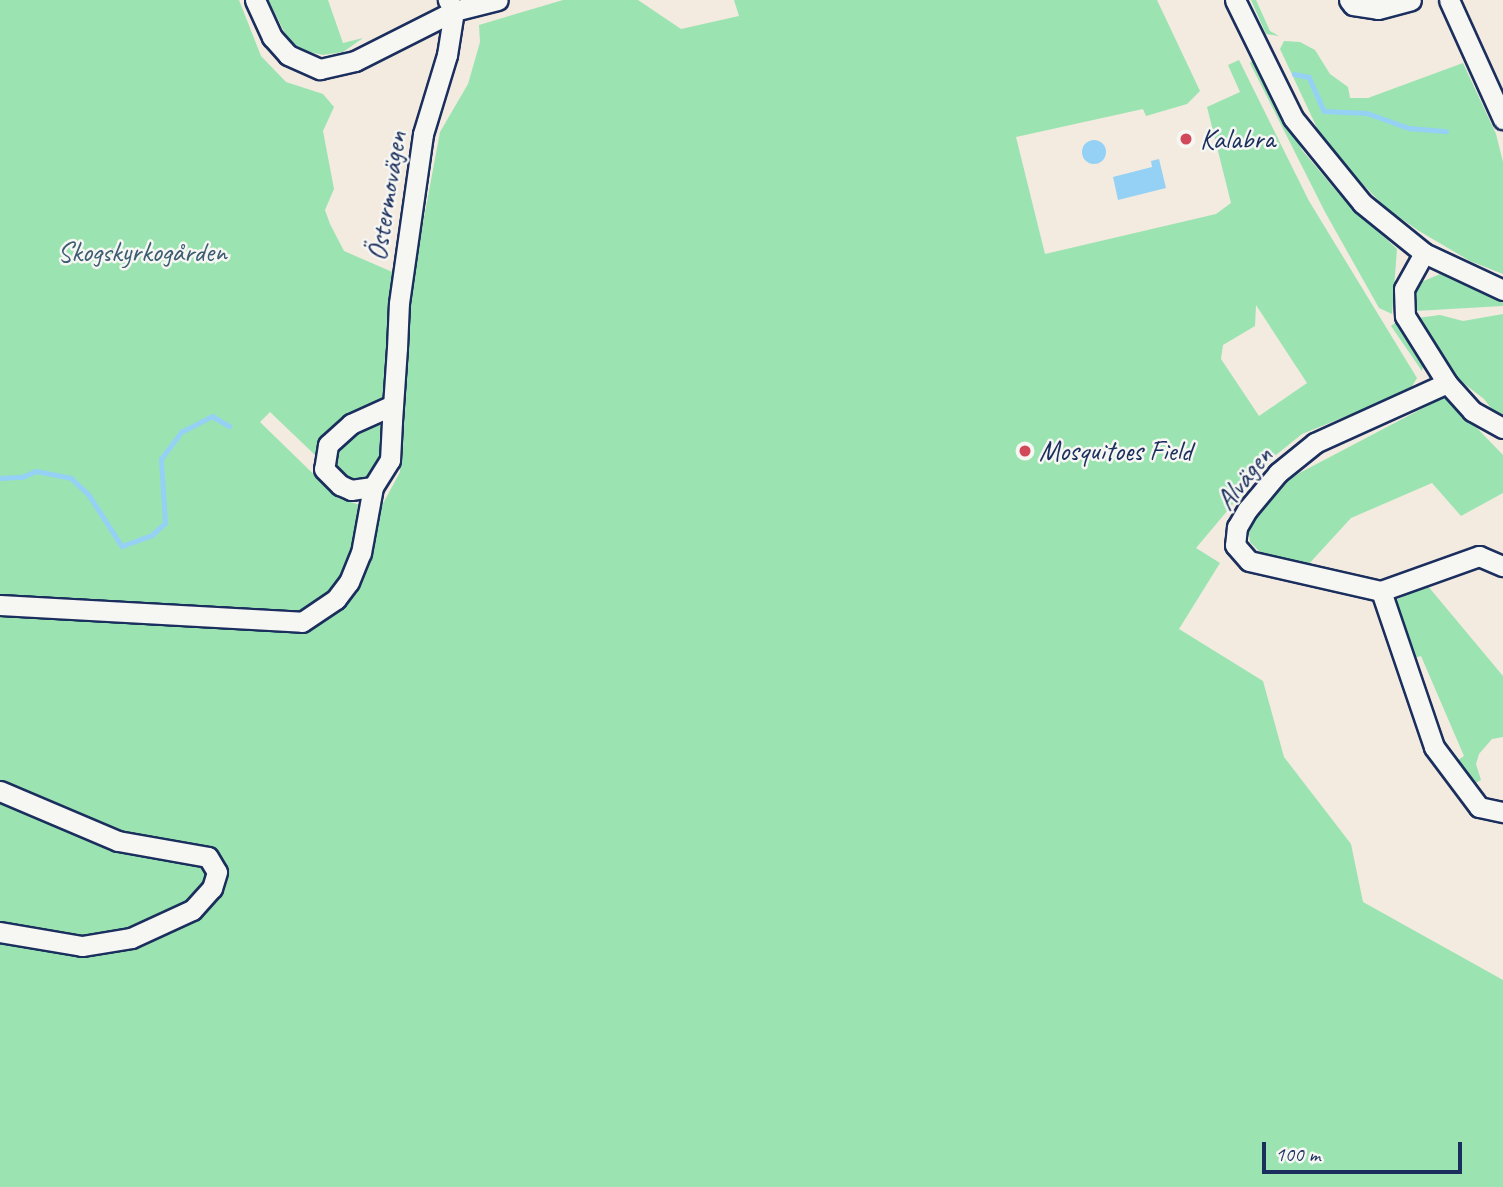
<!DOCTYPE html>
<html>
<head>
<meta charset="utf-8">
<style>
	body { margin:0 }
	#map { position:relative; width:1503px; height:1187px; overflow:hidden; background:#f3eae0; font-family:Caveat,sans-serif }
	div>[style] { position:absolute }
	.green>* { inset:0; background:#9be4b2 }
	.water>* { inset:0; background:#94d1f4 }
	.round { border-radius:50% }
	.stream>* { height:4.5px; margin:-2.25px; padding:0 2.25px; transform-origin:2.25px; border-radius:2.25px; background:#94d1f4 }
	.roads { filter:drop-shadow(2px 0 #1b2f5e) drop-shadow(-2px 0 #1b2f5e) drop-shadow(0 2px #1b2f5e) drop-shadow(0 -2px #1b2f5e) }
	.minor>* { height:19px; margin:-9.5px; padding:0 9.5px; transform-origin:9.5px; border-radius:9.5px; background:#f6f6f2 }
	.dots>* { width:19px; height:19px; translate:-50% -50%; box-sizing:border-box; border:4px solid #f6f6f2; border-radius:50% }
	span { translate:-50% -50%; white-space:nowrap; text-align:center; line-height:1.15; -webkit-text-stroke:5px #f6f6f2; paint-order:stroke }
	.poi-label { font-size:28px; color:#1b2f5e }
	.left { translate:0 -50%; text-align:left }
	.street-label { font-size:28px; color:#1b2f5e }
	.park-label { font-size:28px; color:#3b5c73 }
	.scale { position:absolute; left:1262px; top:1142px; width:200px; height:32px; box-sizing:border-box; border:4px solid #1b2f5e; border-top:0; padding-left:9px; font-size:21px; line-height:24px; white-space:nowrap; color:#1b2f5e; -webkit-text-stroke:5px #f6f6f2; paint-order:stroke }
</style>
</head>
<body>
<div id="map">
	<div class="green">
		<div style="clip-path:polygon(evenodd,0 0,239px 0,261px 56px,286px 82px,323px 94px,334px 107px,323px 131px,334px 189px,325px 210px,330px 224px,344px 251px,397px 274px,388px 380px,383px 398px,329px 433px,315px 455px,270px 412px,260px 422px,338px 498px,379px 511px,400px 472px,399px 417px,411px 287px,440px 132px,468px 84px,480px 42px,479px 25px,563px 0,638px 0,681px 29px,739px 16px,734px 0,1157px 0,1200px 91px,1187px 104px,1146px 116px,1143px 109px,1016px 137px,1045px 254px,1216px 214px,1231px 203px,1207px 107px,1240px 92px,1228px 65px,1239px 60px,1309px 201px,1417px 378px,1409px 391px,1302px 434px,1271px 459px,1196px 548px,1220px 563px,1179px 629px,1263px 681px,1284px 757px,1351px 844px,1363px 902px,1503px 980px,1503px 1187px,0 1187px,0 0,1256px 305px,1307px 383px,1259px 416px,1221px 359px,1223px 345px,1255px 326px,1256px 305px)"></div>
		<div style="clip-path:polygon(268px 0,328px 0,343px 43px,363px 38px,343px 52px,323px 55px,306px 51px,289px 41px)"></div>
		<div style="clip-path:polygon(1251px 0,1256px 0,1270px 31px,1279px 36px,1266px 34px)"></div>
		<div style="clip-path:polygon(1284px 41px,1300px 42px,1315px 50px,1330px 74px,1348px 87px,1350px 98px,1368px 98px,1463px 63px,1496px 134px,1503px 162px,1503px 274px,1470px 261px,1419px 231px,1386px 208px,1338px 159px,1318px 130px,1280px 49px)"></div>
		<div style="clip-path:polygon(1254px 59px,1302px 150px,1338px 193px,1397px 249px,1392px 314px,1379px 308px,1325px 212px,1250px 63px)"></div>
		<div style="clip-path:polygon(1440px 274px,1503px 298px,1503px 306px,1415px 311px,1412px 299px,1419px 283px)"></div>
		<div style="clip-path:polygon(1503px 314px,1503px 424px,1484px 399px,1449px 372px,1417px 318px,1440px 315px,1463px 321px)"></div>
		<div style="clip-path:polygon(1396px 322px,1424px 362px,1422px 371px,1391px 326px)"></div>
		<div style="clip-path:polygon(1446px 396px,1503px 455px,1503px 493px,1461px 516px,1432px 483px,1351px 518px,1307px 566px,1263px 555px,1250px 542px,1248px 525px,1288px 479px)"></div>
		<div style="clip-path:polygon(383px 421px,381px 465px,374px 477px,356px 483px,335px 471px,333px 456px,338px 443px)"></div>
		<div style="clip-path:polygon(1427px 585px,1503px 676px,1503px 737px,1492px 739px,1479px 754px,1476px 764px,1481px 780px,1476px 783px,1455px 762px,1464px 756px,1421px 656px,1411px 659px,1394px 601px)"></div>
	</div>
	<div class="water">
		<div class="round" style="left:1082px;top:140px;width:24px;height:24px"></div>
		<div style="clip-path:polygon(1159px 159px,1166px 188px,1118px 200px,1113px 177px,1152px 167px,1151px 161px)"></div>
	</div>
	<div class="stream">
		<div style="left:1294px;top:74px;width:15px;rotate:11deg"></div>
		<div style="left:1309px;top:77px;width:37px;rotate:66deg"></div>
		<div style="left:1324px;top:111px;width:43px;rotate:2.7deg"></div>
		<div style="left:1367px;top:113px;width:45px;rotate:19.7deg"></div>
		<div style="left:1409px;top:128px;width:37px;rotate:5deg"></div>
		<div style="left:0;top:478px;width:22px;rotate:-3deg"></div>
		<div style="left:22px;top:477px;width:15px;rotate:-23deg"></div>
		<div style="left:36px;top:471px;width:36px;rotate:11deg"></div>
		<div style="left:71px;top:478px;width:25px;rotate:43deg"></div>
		<div style="left:89px;top:495px;width:61px;rotate:57.1deg"></div>
		<div style="left:122px;top:546px;width:32px;rotate:-20deg"></div>
		<div style="left:152px;top:535px;width:18px;rotate:-43deg"></div>
		<div style="left:165px;top:523px;width:64px;rotate:-93.6deg"></div>
		<div style="left:161px;top:459px;width:34px;rotate:-53deg"></div>
		<div style="left:181px;top:432px;width:35px;rotate:-27deg"></div>
		<div style="left:212px;top:416px;width:20px;rotate:30deg"></div>
	</div>
	<div class="roads">
		<div class="minor">
			<div style="left:255px;top:0;width:41px;rotate:65.3deg"></div>
			<div style="left:272px;top:37px;width:24px;rotate:48deg"></div>
			<div style="left:288px;top:55px;width:35px;rotate:24deg"></div>
			<div style="left:320px;top:69px;width:36px;rotate:-13deg"></div>
			<div style="left:355px;top:61px;width:111px;rotate:-26.8deg"></div>
			<div style="left:454px;top:11px;width:45px;rotate:-14deg"></div>
			<div style="left:1235px;top:0;width:131px;rotate:63.8deg"></div>
			<div style="left:1293px;top:118px;width:109px;rotate:50.9deg"></div>
			<div style="left:1362px;top:203px;width:80px;rotate:38.9deg"></div>
			<div style="left:1424px;top:253px;width:87px;rotate:25.1deg"></div>
			<div style="left:1349px;top:0;width:6px;rotate:51deg"></div>
			<div style="left:1353px;top:5px;width:25px;rotate:9deg"></div>
			<div style="left:1378px;top:9px;width:34px;rotate:-15deg"></div>
			<div style="left:1449px;top:0;width:131px;rotate:65.6deg"></div>
			<div style="left:1424px;top:253px;width:41px;rotate:119.1deg"></div>
			<div style="left:1404px;top:289px;width:27px;rotate:88deg"></div>
			<div style="left:1405px;top:316px;width:79px;rotate:57.9deg"></div>
			<div style="left:1447px;top:383px;width:38px;rotate:48deg"></div>
			<div style="left:1472px;top:411px;width:35px;rotate:29deg"></div>
			<div style="left:1447px;top:383px;width:145px;rotate:155.6deg"></div>
			<div style="left:1315px;top:443px;width:48px;rotate:141deg"></div>
			<div style="left:1278px;top:473px;width:48px;rotate:130deg"></div>
			<div style="left:1247px;top:510px;width:20px;rotate:120deg"></div>
			<div style="left:1237px;top:527px;width:18px;rotate:96deg"></div>
			<div style="left:1235px;top:545px;width:21px;rotate:49deg"></div>
			<div style="left:1249px;top:561px;width:135px;rotate:12.8deg"></div>
			<div style="left:1381px;top:591px;width:165px;rotate:71.2deg"></div>
			<div style="left:1434px;top:747px;width:75px;rotate:53.1deg"></div>
			<div style="left:1479px;top:807px;width:25px;rotate:12deg"></div>
			<div style="left:393px;top:405px;width:46px;rotate:155.7deg"></div>
			<div style="left:351px;top:424px;width:31px;rotate:138deg"></div>
			<div style="left:328px;top:445px;width:24px;rotate:99deg"></div>
			<div style="left:324px;top:469px;width:23px;rotate:45deg"></div>
			<div style="left:340px;top:485px;width:12px;rotate:24deg"></div>
			<div style="left:351px;top:490px;width:22px;rotate:-8deg"></div>
			<div style="left:373px;top:487px;width:32px;rotate:-58deg"></div>
			<div style="left:390px;top:460px;width:39px;rotate:-87deg"></div>
			<div style="left:392px;top:421px;width:73px;rotate:-86.1deg"></div>
			<div style="left:397px;top:348px;width:45px;rotate:-87.5deg"></div>
			<div style="left:399px;top:303px;width:171px;rotate:-81.9deg"></div>
			<div style="left:423px;top:134px;width:83px;rotate:-73.1deg"></div>
			<div style="left:447px;top:55px;width:45px;rotate:-81deg"></div>
			<div style="left:454px;top:11px;width:13px;rotate:-119deg"></div>
			<div style="left:1381px;top:591px;width:104px;rotate:-19.7deg"></div>
			<div style="left:1479px;top:556px;width:26px;rotate:23deg"></div>
			<div style="left:0;top:605px;width:302px;rotate:3.2deg"></div>
			<div style="left:302px;top:622px;width:41px;rotate:-34.1deg"></div>
			<div style="left:336px;top:599px;width:21px;rotate:-53deg"></div>
			<div style="left:349px;top:582px;width:31px;rotate:-68deg"></div>
			<div style="left:361px;top:553px;width:67px;rotate:-79.7deg"></div>
			<div style="left:0;top:791px;width:128px;rotate:23deg"></div>
			<div style="left:118px;top:841px;width:91px;rotate:10.1deg"></div>
			<div style="left:208px;top:857px;width:17px;rotate:59deg"></div>
			<div style="left:217px;top:872px;width:17px;rotate:107deg"></div>
			<div style="left:212px;top:888px;width:30px;rotate:132deg"></div>
			<div style="left:192px;top:910px;width:67px;rotate:155.3deg"></div>
			<div style="left:131px;top:938px;width:50px;rotate:170.7deg"></div>
			<div style="left:82px;top:946px;width:83px;rotate:-170.3deg"></div>
		</div>
	</div>
	<div class="dots">
		<div style="left:1186px;top:139px;background:#d1495b"></div>
		<div style="left:1025px;top:451px;background:#d1495b"></div>
	</div>
	<div class="poi-label">
		<span class="left" style="left:1200px;top:139px">Kalabra</span>
		<span class="left" style="left:1039px;top:451px">Mosquitoes Field</span>
	</div>
	<div class="street-label">
		<span style="left:387px;top:196px;rotate:-81deg">Östermovägen</span>
		<span style="left:1244px;top:478px;rotate:-51deg">Alvägen</span>
	</div>
	<div class="park-label">
		<span style="left:142px;top:252px">Skogskyrkogården</span>
	</div>
	<div class="scale">100 m</div>
</div>
</body>
</html>
